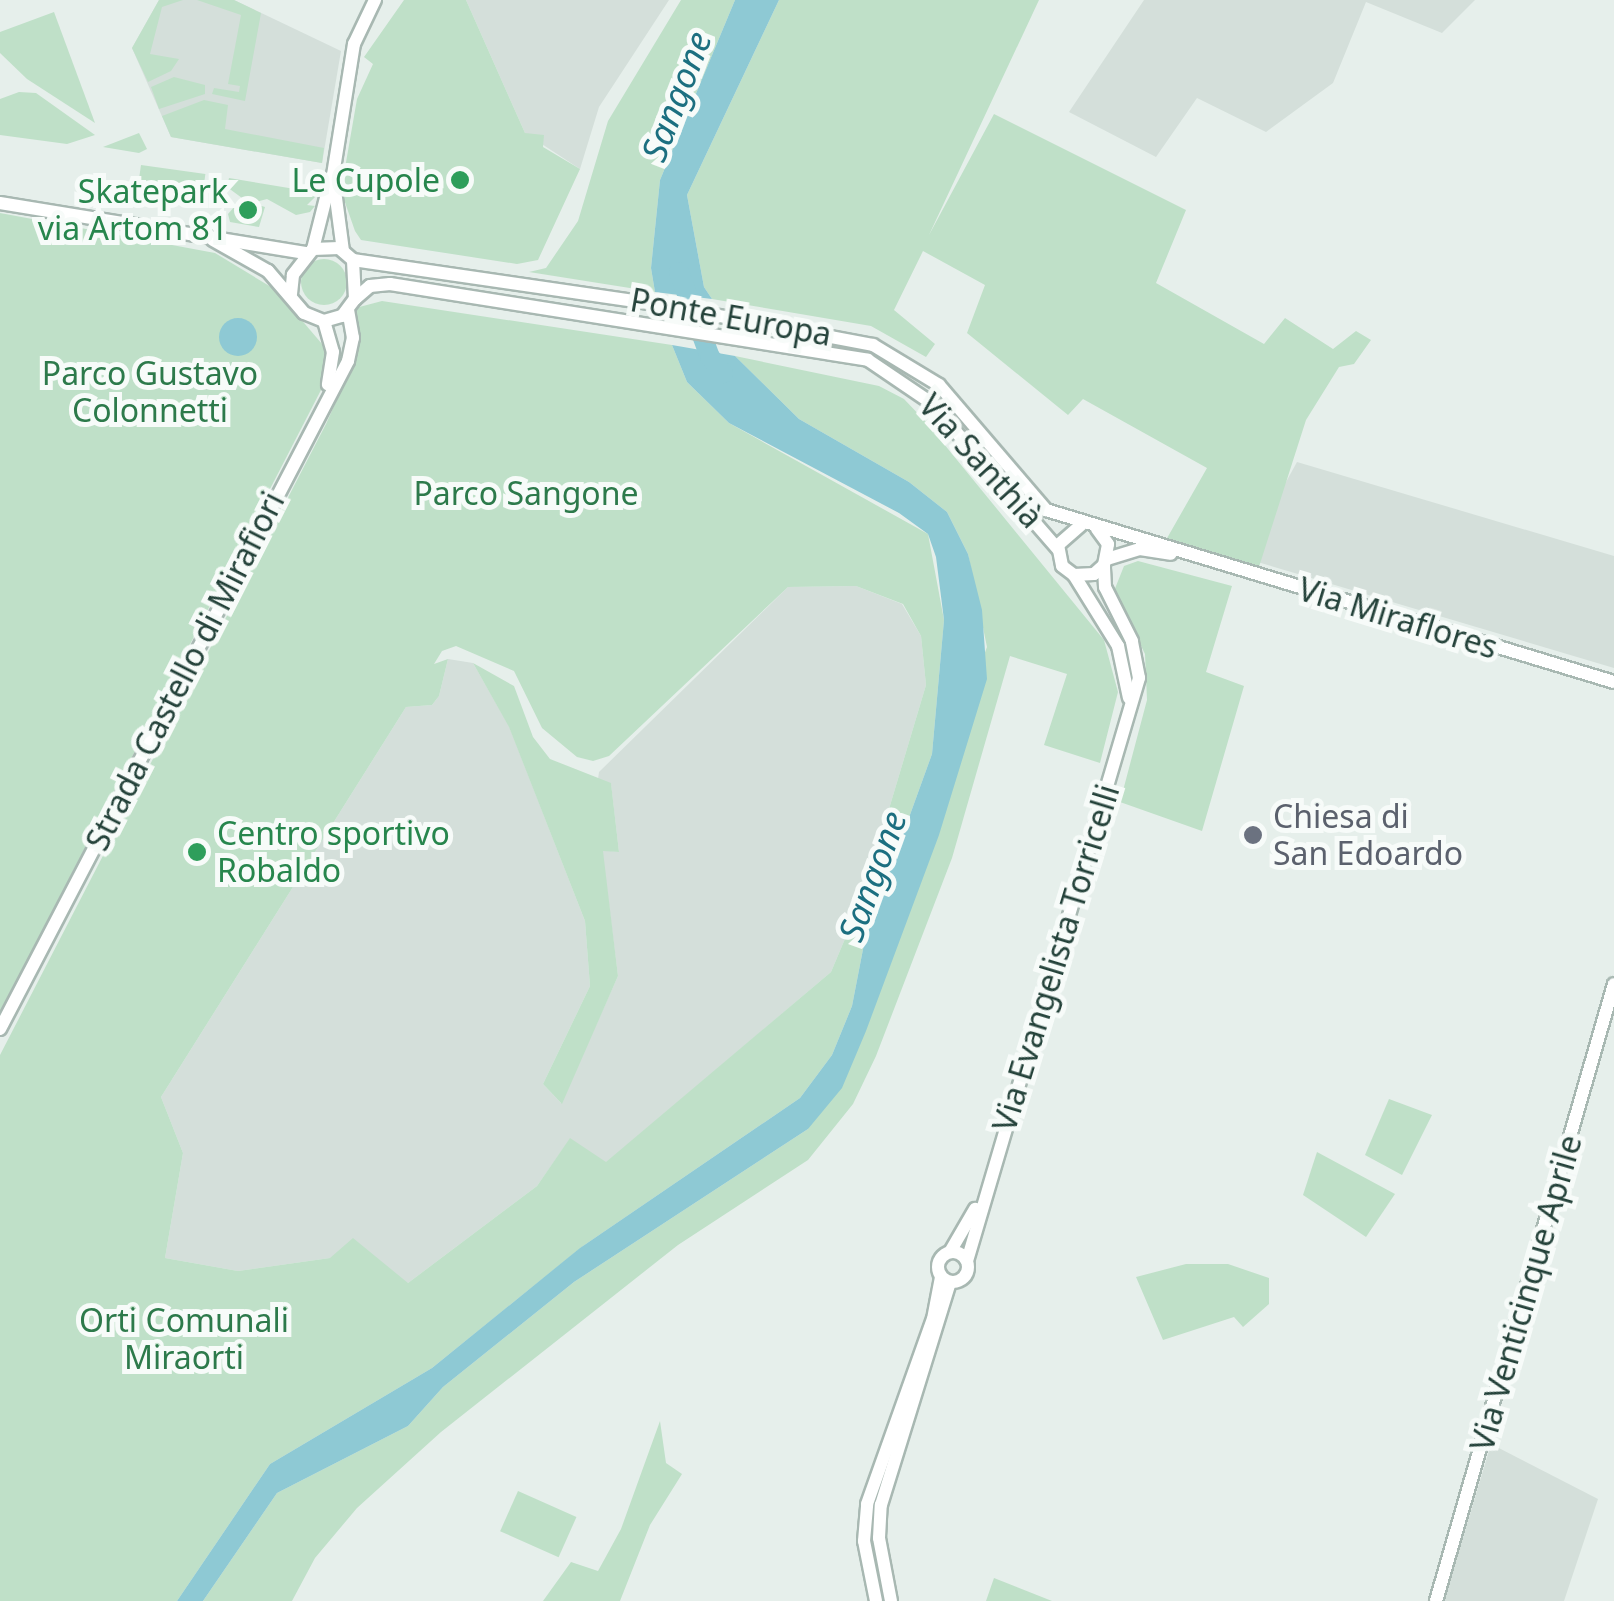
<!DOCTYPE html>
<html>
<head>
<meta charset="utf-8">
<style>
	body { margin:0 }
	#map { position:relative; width:1614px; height:1601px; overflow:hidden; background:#e6efeb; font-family:"Noto Sans",sans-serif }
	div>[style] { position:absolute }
	.built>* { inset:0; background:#d4dfda }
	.green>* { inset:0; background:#bfe0c8; transform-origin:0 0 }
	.round { border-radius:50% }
	.water>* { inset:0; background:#8ec9d4 }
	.river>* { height:20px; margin:-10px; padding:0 10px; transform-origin:10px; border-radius:10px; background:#8ec9d4 }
	.roads { filter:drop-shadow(2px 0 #a8b8b2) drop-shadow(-2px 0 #a8b8b2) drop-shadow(0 2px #a8b8b2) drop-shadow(0 -2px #a8b8b2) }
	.tertiary>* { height:12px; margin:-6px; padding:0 6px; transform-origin:6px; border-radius:6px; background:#fff }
	.tertiary>.ring { margin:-6px; padding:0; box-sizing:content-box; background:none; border:12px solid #fff; border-radius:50% }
	.dots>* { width:28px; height:28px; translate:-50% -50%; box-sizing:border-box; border:5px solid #f7fbf9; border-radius:50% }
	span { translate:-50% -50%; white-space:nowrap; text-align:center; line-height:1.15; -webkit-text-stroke:10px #f7fbf9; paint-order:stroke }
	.leisure-label { font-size:32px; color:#27864d }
	.right { translate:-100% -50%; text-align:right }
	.left { translate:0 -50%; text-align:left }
	.street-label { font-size:32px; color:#24423a }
	.park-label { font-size:32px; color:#2d7a4b }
	.worship-label { font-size:32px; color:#5b616d }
	.water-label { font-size:35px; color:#1c6f80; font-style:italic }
</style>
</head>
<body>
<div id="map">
	<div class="built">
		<div style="clip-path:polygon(159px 0,234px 0,341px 51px,322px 163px,171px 137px,132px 48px)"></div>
		<div style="clip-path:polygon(466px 0,669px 0,599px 107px,580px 169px,525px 133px)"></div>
		<div style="clip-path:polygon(1144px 0,1475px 0,1442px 33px,1366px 2px,1333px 83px,1266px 132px,1197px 98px,1156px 157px,1069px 112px)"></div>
		<div style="clip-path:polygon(1297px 462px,1614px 556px,1614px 668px,1244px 558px)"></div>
		<div style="clip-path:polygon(856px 586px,902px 604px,921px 636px,926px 685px,863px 896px,831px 972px,606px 1163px,570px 1139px,537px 1186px,408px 1283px,330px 1258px,238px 1271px,165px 1258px,183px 1153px,161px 1097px,406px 707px,432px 705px,439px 696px,448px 659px,473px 663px,509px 726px,585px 921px,590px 986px,543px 1084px,561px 1103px,618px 976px,602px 850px,619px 852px,611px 784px,598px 779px,599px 772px,788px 587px)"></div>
		<div style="clip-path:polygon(1491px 1444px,1598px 1499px,1564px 1601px,1444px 1601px)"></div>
	</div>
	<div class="green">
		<div style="clip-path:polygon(159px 0,183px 0,162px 7px,150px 54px,179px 59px,171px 71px,148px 82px,132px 48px)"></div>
		<div style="clip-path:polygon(197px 0,234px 0,261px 13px,245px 101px,212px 94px,214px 88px,239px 92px,240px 86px,228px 84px,241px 15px)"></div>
		<div style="clip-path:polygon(404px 0,466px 0,525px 133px,544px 135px,543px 147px,580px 169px,538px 260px,517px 264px,361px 240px,355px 231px,341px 191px,357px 99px,373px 64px,364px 57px)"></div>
		<div style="clip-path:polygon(681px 0,735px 0,660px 180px,651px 268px,655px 292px,529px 272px,546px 268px,578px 221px,608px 121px)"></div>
		<div style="clip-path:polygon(779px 0,1039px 0,929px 235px,994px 114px,1186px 210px,1156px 283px,1264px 344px,1285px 318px,1333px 349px,1356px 331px,1371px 340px,1354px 364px,1339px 367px,1306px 420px,1258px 570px,1166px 540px,1207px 468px,1083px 399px,1068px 415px,967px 333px,985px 285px,923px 251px,894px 310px,935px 344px,926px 357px,871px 326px,712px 299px,704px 287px,687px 195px)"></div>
		<div style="clip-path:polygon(54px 12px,95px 123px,27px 79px,0 53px,0 32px)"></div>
		<div style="clip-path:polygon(174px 77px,205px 85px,205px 94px,159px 109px,151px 87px)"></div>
		<div style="clip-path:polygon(19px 92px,36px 93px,95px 135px,67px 144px,0 135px,0 99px)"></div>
		<div style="clip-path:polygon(204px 100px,228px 105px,225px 129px,324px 148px,322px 163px,171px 137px,162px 116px)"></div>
		<div style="clip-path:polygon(139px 133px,147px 149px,139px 153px,103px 147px)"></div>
		<div style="left:141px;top:165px;width:65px;height:30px;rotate:8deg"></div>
		<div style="clip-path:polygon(229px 178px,319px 193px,307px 205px,315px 206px,310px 212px,296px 215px,267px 199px,252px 203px,265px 207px,259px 227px,230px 222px,228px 214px,242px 198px,227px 187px)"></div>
		<div style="clip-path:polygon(0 213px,215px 253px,276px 290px,328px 351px,321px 390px,0 1013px)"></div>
		<div class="round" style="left:301px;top:259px;width:46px;height:46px"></div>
		<div style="clip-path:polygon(evenodd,382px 301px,672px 345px,687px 382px,729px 423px,928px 534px,944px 620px,932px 754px,865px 939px,852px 1006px,832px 1055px,800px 1098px,583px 1246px,432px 1368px,270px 1464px,177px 1601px,0 1601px,0 1055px,326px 424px,354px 361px,348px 310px,382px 301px,856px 586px,903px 604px,921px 636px,926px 685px,863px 896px,831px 972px,606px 1162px,570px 1138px,537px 1186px,408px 1283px,353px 1238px,330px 1258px,238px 1271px,165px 1258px,183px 1153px,161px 1097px,406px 707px,432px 705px,439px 696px,448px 659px,434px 664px,442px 651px,456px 646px,514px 671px,542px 728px,577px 757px,593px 761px,609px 756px,788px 587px,856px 586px)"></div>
		<div style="clip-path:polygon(735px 356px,879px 386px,904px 399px,926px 422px,1104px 640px,1118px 692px,1100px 763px,1044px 745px,1067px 674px,1010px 656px,952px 858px,876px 1056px,853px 1104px,808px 1160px,678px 1245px,441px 1432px,357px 1508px,315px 1558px,292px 1601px,203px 1601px,277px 1493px,408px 1426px,443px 1387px,574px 1282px,808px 1129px,987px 647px,968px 554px,947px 512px,909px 482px,799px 419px)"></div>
		<div style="clip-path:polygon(1138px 561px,1232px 586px,1206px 672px,1244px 686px,1202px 831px,1120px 802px,1147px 700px,1145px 654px,1114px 591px,1124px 566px)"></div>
		<div style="clip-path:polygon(473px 663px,514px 686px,533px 737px,550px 759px,611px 783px,619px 852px,603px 851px,618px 976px,562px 1104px,543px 1084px,590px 986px,585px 921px,509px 727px)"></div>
		<div style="clip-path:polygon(1389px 1099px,1432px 1115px,1402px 1175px,1365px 1155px)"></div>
		<div style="clip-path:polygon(1317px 1152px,1395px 1194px,1366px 1237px,1303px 1195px)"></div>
		<div style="clip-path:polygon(1186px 1264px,1228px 1264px,1269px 1278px,1269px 1304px,1243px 1327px,1234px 1317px,1163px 1340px,1136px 1277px)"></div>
		<div style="clip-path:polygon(660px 1421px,666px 1463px,682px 1474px,650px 1525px,620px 1601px,543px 1601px,571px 1562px,598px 1571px,621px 1529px)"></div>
		<div style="left:518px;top:1491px;width:64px;height:44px;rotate:24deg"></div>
		<div style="clip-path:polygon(994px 1578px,1052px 1601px,986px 1601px)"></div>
	</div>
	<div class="water">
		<div style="clip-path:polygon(735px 0,779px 0,687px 195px,704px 287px,712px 299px,655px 292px,651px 268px,660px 180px)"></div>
		<div class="round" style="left:219px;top:318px;width:38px;height:38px"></div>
		<div style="clip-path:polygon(672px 345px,735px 356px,799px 419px,909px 482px,947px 512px,968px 554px,982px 610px,987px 679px,939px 835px,866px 1031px,842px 1088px,808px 1129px,574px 1282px,443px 1387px,408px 1426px,277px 1493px,203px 1601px,177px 1601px,270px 1464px,432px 1368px,580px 1248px,800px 1098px,832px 1055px,852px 1006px,865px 939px,932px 754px,944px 620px,936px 557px,928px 534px,899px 513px,729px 423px,687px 382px)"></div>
	</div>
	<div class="river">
		<div style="left:679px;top:272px;width:90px;rotate:70deg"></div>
		<div style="left:710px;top:357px;width:21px;rotate:51deg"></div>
	</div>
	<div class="roads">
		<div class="tertiary">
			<div style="left:0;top:203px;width:311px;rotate:9.3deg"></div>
			<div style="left:213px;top:240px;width:63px;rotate:29.4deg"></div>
			<div style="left:268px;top:271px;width:55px;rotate:49.4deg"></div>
			<div style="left:304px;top:313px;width:22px;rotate:22deg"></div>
			<div style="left:324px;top:321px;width:19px;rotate:-16deg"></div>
			<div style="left:342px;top:316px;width:21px;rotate:-53deg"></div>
			<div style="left:355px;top:299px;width:39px;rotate:-93deg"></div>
			<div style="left:353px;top:260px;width:18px;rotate:-139deg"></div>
			<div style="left:339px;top:248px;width:26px;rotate:178deg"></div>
			<div style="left:313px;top:249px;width:33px;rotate:128deg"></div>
			<div style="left:293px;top:275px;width:19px;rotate:96deg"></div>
			<div style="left:313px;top:249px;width:69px;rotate:-75.8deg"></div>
			<div style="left:343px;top:251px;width:77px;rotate:-97.5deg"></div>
			<div style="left:333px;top:175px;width:133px;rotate:-80.9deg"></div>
			<div style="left:354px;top:44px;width:49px;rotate:-64.5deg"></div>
			<div style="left:353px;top:260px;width:306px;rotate:8.3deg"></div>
			<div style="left:656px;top:304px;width:221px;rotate:10.7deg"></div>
			<div style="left:873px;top:345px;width:77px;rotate:31.2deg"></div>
			<div style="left:939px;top:385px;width:165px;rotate:49.4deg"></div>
			<div style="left:1046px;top:510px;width:593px;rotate:16.85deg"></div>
			<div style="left:355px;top:299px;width:20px;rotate:-41deg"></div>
			<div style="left:370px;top:286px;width:20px;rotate:-6deg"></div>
			<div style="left:390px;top:284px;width:484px;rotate:9deg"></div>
			<div style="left:868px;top:360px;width:75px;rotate:34.1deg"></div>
			<div style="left:930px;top:402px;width:195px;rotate:49deg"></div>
			<div style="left:324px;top:321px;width:32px;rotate:74deg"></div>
			<div style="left:333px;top:352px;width:33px;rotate:99deg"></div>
			<div style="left:1081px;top:525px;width:30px;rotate:139deg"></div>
			<div style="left:1058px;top:545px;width:21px;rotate:79deg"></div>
			<div style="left:1062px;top:566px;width:15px;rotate:37deg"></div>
			<div style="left:1074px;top:575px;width:20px;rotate:-3deg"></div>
			<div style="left:1094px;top:574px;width:13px;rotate:-42deg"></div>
			<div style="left:1104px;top:565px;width:21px;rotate:-79deg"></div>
			<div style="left:1108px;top:544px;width:19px;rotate:-126deg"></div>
			<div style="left:1107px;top:559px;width:34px;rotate:-17deg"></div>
			<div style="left:1140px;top:549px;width:31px;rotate:9deg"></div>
			<div style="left:1074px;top:575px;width:84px;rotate:58.2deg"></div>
			<div style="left:1118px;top:646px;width:53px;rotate:78.1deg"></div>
			<div style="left:0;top:1029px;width:753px;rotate:-62.48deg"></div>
			<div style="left:348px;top:361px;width:24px;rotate:-78deg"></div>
			<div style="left:353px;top:338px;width:28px;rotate:-100deg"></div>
			<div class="ring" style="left:938px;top:1252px;width:18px;height:18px"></div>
			<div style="left:950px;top:1252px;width:50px;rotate:-59.8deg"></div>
			<div style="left:967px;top:1261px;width:608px;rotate:-73.56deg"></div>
			<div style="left:1139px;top:678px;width:38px;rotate:-101deg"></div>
			<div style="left:1132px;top:641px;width:60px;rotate:-116.6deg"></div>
			<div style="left:1105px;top:587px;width:22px;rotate:-93deg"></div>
			<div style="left:876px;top:1601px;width:61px;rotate:-101.3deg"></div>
			<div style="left:864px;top:1541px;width:37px;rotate:-85deg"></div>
			<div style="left:867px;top:1504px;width:196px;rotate:-70.4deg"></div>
			<div style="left:933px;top:1319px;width:43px;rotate:-79.2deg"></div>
			<div style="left:891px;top:1601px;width:64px;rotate:-100.8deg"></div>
			<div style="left:879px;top:1538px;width:33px;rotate:-87deg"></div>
			<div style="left:881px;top:1505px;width:233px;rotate:-72.8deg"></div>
			<div style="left:1436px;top:1601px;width:642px;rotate:-73.91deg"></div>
		</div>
	</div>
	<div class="dots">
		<div style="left:460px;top:180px;background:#2e9e5b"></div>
		<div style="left:248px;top:210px;background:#2e9e5b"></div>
		<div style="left:1253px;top:835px;background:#6b7280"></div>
		<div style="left:197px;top:852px;background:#2e9e5b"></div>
	</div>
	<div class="leisure-label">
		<span class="right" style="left:440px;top:180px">Le Cupole</span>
		<span class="right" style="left:228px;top:210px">Skatepark<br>via Artom 81</span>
		<span class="left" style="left:217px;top:852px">Centro sportivo<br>Robaldo</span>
	</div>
	<div class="street-label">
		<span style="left:731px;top:317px;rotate:10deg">Ponte Europa</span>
		<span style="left:981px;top:461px;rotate:48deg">Via Santhià</span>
		<span style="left:1398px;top:618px;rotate:17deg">Via Miraflores</span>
		<span style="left:185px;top:671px;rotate:-63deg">Strada Castello di Mirafiori</span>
		<span style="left:1056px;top:958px;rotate:-73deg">Via Evangelista Torricelli</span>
		<span style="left:1526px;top:1293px;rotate:-74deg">Via Venticinque Aprile</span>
	</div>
	<div class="park-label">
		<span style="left:150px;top:392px">Parco Gustavo<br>Colonnetti</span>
		<span style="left:526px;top:493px">Parco Sangone</span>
		<span style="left:184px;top:1339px">Orti Comunali<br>Miraorti</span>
	</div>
	<div class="worship-label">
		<span class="left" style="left:1273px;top:835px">Chiesa di<br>San Edoardo</span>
	</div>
	<div class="water-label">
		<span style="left:676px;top:96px;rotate:-69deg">Sangone</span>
		<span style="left:872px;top:876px;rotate:-70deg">Sangone</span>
	</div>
</div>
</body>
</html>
